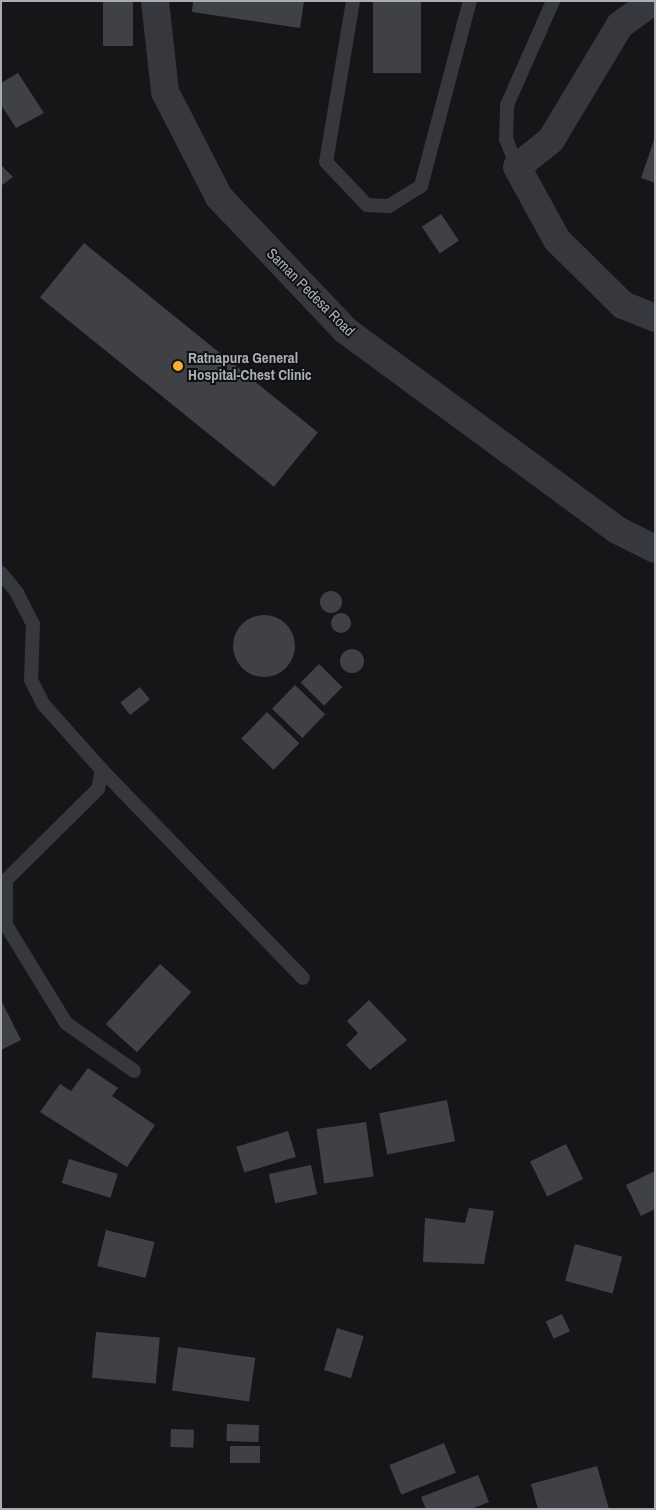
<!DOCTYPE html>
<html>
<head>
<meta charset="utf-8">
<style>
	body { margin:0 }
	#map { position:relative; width:656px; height:1510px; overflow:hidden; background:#161618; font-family:"Archivo Narrow",sans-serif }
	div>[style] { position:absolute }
	.building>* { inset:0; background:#404145; transform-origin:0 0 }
	.round { border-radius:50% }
	.lane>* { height:14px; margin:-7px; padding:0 7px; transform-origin:7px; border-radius:7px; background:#37383d }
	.street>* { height:28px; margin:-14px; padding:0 14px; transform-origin:14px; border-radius:14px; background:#37383d }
	.dots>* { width:14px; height:14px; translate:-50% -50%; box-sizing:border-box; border:2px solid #111113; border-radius:50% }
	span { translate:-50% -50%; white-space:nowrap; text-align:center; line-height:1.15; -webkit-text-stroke:4px #111113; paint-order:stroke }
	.street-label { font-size:15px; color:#a8adb8 }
	.poi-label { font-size:15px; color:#a8adb8; font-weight:700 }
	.left { translate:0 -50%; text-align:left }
	.frame { position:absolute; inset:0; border:2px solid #a8adb8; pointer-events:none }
</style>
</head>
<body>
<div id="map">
	<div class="building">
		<div style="left:103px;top:1px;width:30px;height:45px"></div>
		<div style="clip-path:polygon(193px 1px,304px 1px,300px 28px,192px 12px)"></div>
		<div style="left:373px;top:1px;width:48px;height:72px"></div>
		<div style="clip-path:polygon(18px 73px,44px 113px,16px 128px,1px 105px,1px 83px)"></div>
		<div style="clip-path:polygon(654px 140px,655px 140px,655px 183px,641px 178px)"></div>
		<div style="clip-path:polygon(1px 165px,13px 177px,1px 186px)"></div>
		<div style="left:441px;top:214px;width:32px;height:23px;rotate:56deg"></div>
		<div style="left:84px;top:243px;width:301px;height:70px;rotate:39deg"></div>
		<div class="round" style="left:320px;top:591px;width:22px;height:22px"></div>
		<div class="round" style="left:331px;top:613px;width:20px;height:20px"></div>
		<div class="round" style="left:233px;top:615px;width:62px;height:62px"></div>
		<div class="round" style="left:340px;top:649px;width:24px;height:24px"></div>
		<div style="left:319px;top:664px;width:33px;height:26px;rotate:45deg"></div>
		<div style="left:295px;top:685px;width:42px;height:33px;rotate:44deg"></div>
		<div style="left:140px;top:687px;width:16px;height:25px;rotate:52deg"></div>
		<div style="left:267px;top:712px;width:45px;height:37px;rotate:44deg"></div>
		<div style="left:160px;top:964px;width:42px;height:81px;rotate:42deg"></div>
		<div style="clip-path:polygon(1px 1000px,21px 1040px,1px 1050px)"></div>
		<div style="clip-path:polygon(369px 1000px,407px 1040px,370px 1070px,346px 1045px,358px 1033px,347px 1021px)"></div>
		<div style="clip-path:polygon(88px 1068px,118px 1088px,112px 1096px,155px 1125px,127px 1167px,40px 1112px,60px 1084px,71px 1091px)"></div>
		<div style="left:447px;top:1100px;width:42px;height:69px;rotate:79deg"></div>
		<div style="left:366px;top:1122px;width:55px;height:50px;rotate:82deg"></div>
		<div style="left:288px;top:1131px;width:27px;height:54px;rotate:73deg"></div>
		<div style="left:566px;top:1144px;width:39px;height:40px;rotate:64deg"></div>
		<div style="left:69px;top:1159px;width:51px;height:25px;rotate:17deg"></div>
		<div style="left:311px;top:1165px;width:30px;height:43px;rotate:78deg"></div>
		<div style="clip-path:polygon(655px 1171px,655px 1209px,641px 1216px,626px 1185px)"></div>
		<div style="clip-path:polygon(469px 1208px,494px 1211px,484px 1264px,423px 1262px,425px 1218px,465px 1223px)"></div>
		<div style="left:106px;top:1230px;width:50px;height:37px;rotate:14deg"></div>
		<div style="left:575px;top:1244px;width:49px;height:38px;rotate:15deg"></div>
		<div style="left:562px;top:1314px;width:19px;height:18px;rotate:65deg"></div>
		<div style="left:337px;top:1328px;width:28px;height:44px;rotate:17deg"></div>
		<div style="left:96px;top:1332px;width:64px;height:46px;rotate:5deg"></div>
		<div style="left:178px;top:1347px;width:78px;height:44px;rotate:8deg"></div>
		<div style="left:227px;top:1424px;width:32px;height:17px;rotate:2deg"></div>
		<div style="left:171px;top:1429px;width:23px;height:18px;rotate:2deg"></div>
		<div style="left:444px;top:1443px;width:32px;height:59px;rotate:68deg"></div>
		<div style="left:260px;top:1446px;width:17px;height:30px;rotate:90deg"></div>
		<div style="clip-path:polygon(597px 1466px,609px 1509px,538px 1509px,531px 1484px)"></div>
		<div style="clip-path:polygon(478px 1475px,489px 1502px,471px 1509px,426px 1509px,421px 1497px)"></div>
	</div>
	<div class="lane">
		<div style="left:353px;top:1px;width:163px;rotate:99.5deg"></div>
		<div style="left:326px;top:162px;width:59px;rotate:46.4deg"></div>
		<div style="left:367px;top:205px;width:22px;rotate:3deg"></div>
		<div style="left:389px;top:206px;width:38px;rotate:-32deg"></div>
		<div style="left:421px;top:186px;width:191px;rotate:-75.2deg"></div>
		<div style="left:517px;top:167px;width:30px;rotate:-111deg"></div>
		<div style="left:506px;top:139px;width:34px;rotate:-88deg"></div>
		<div style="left:507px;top:105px;width:114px;rotate:-66.1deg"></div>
		<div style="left:1px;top:573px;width:26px;rotate:51deg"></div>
		<div style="left:17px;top:593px;width:35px;rotate:63deg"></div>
		<div style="left:33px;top:624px;width:56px;rotate:92deg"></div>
		<div style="left:31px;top:680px;width:27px;rotate:63deg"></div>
		<div style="left:43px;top:704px;width:89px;rotate:48.2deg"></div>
		<div style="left:102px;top:770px;width:19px;rotate:102deg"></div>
		<div style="left:98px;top:789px;width:129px;rotate:135.3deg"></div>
		<div style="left:6px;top:880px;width:45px;rotate:90deg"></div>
		<div style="left:6px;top:925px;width:115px;rotate:58.5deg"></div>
		<div style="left:66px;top:1023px;width:83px;rotate:35.2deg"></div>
		<div style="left:102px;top:770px;width:289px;rotate:46deg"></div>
	</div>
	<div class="street">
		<div style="left:155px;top:1px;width:92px;rotate:83.7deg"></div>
		<div style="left:165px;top:92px;width:118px;rotate:62.8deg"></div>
		<div style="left:219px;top:197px;width:183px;rotate:46.5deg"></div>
		<div style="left:345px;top:330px;width:338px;rotate:36.3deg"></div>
		<div style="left:617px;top:530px;width:42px;rotate:26.6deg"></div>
		<div style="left:653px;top:1px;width:41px;rotate:144deg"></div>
		<div style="left:620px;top:25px;width:134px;rotate:121deg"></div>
		<div style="left:551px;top:140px;width:43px;rotate:141.5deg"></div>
		<div style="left:517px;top:167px;width:83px;rotate:61.3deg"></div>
		<div style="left:557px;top:240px;width:93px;rotate:44.6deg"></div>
		<div style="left:623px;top:305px;width:35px;rotate:22deg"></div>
	</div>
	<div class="dots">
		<div style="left:178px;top:366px;background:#f2b134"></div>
	</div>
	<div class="street-label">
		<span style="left:311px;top:292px;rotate:45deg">Saman Pedesa Road</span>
	</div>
	<div class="poi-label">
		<span class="left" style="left:188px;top:366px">Ratnapura General<br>Hospital-Chest Clinic</span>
	</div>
	<div class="frame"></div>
</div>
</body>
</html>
